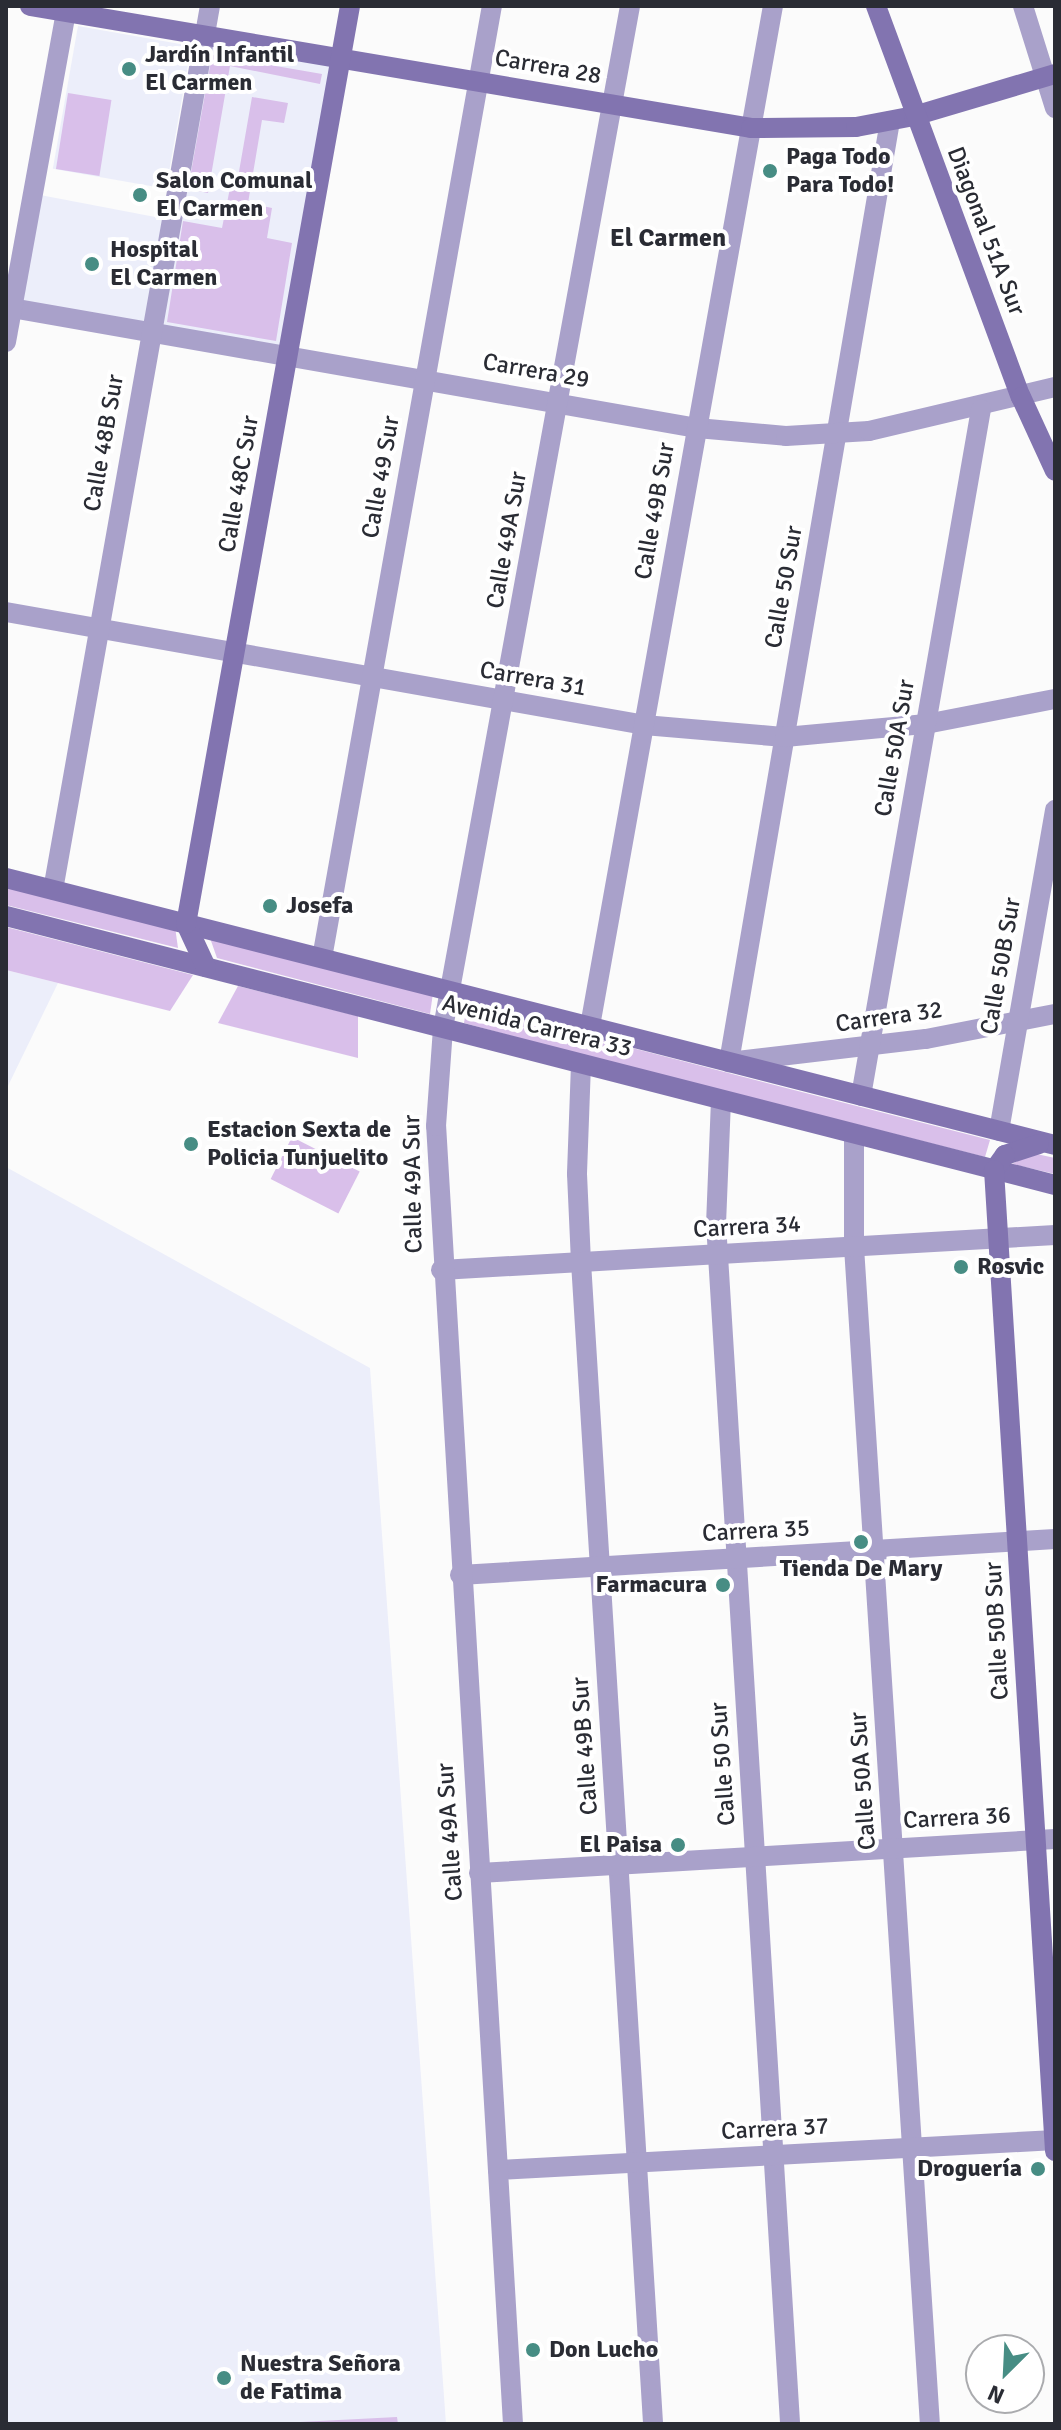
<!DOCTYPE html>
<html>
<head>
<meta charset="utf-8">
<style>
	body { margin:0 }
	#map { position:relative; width:1061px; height:2430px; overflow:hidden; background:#fbfbfb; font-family:Signika,sans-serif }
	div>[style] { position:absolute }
	.built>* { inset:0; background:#eceefa; transform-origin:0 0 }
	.green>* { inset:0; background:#d9bfea; transform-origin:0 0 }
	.street>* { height:20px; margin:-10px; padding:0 10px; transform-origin:10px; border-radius:10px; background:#a9a1ca }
	.secondary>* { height:20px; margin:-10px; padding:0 10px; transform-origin:10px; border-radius:10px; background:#8274b0 }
	.dots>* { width:22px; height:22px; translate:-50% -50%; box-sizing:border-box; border:4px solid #fff; border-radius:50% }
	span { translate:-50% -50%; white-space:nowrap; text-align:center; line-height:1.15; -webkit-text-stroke:8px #fff; paint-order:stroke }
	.poi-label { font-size:24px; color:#2a2c34; font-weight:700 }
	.left { translate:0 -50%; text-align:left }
	.right { translate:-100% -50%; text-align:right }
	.street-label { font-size:24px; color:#2a2c34 }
	.neighbourhood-label { font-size:26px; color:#2a2c34; font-weight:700 }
	.frame { position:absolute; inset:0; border:8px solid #2a2c34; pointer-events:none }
	.north { position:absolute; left:965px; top:2334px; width:80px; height:80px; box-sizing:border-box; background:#fff; border:2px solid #aaabae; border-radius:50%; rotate:204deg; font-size:22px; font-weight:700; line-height:32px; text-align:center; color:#2a2c34 }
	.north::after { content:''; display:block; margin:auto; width:28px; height:36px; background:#478d84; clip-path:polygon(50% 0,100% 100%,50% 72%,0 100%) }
</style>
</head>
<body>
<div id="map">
	<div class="built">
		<div style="left:78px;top:26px;width:115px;height:145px;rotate:10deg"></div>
		<div style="clip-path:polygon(206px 39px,336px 62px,289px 355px,12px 308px,35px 194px,171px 220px)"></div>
		<div style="clip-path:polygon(6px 970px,58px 983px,6px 1090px)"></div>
		<div style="clip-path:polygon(6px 1167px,370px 1368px,446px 2424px,6px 2424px)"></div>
	</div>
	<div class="green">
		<div style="clip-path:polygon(212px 55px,322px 74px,320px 84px,230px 66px,208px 193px,188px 189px)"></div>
		<div style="left:68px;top:93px;width:44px;height:77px;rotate:9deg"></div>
		<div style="clip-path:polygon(252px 97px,288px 103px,284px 123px,262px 120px,248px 203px,272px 208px,267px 238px,292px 243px,276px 341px,167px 322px,183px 221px,222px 228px,231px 183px,237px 183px)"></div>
		<div style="clip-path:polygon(6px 887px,175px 927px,178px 948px,6px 905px)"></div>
		<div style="clip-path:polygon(6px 927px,193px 975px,170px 1011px,6px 970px)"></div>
		<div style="clip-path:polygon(210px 938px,433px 993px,430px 1014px,217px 958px)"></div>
		<div style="clip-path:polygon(238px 986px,358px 1016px,358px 1058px,218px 1023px)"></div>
		<div style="clip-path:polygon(467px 1005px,790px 1089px,990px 1140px,985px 1157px,570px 1052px,464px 1023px)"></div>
		<div style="left:292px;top:1137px;width:76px;height:47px;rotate:27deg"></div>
		<div style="clip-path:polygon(1032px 1153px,1055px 1158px,1055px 1174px,1012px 1164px)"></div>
		<div style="clip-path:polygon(397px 2417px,398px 2424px,300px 2424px,300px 2422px)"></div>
	</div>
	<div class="street">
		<div style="left:1023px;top:6px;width:107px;rotate:72.6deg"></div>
		<div style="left:890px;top:121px;width:955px;rotate:99.71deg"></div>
		<div style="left:729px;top:1062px;width:198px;rotate:-6.7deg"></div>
		<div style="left:926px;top:1039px;width:131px;rotate:-11deg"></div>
		<div style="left:6px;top:307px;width:702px;rotate:9.93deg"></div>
		<div style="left:697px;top:428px;width:89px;rotate:5.1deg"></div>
		<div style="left:786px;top:436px;width:83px;rotate:-3.4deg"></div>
		<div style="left:869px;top:431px;width:191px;rotate:-13.3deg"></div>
		<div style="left:6px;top:342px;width:341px;rotate:-79.7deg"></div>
		<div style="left:6px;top:612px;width:648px;rotate:10.04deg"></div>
		<div style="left:644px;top:725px;width:142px;rotate:4.9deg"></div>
		<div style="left:785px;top:737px;width:142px;rotate:-5.3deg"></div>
		<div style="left:926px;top:724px;width:131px;rotate:-11deg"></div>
		<div style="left:53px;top:890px;width:898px;rotate:-79.93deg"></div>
		<div style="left:322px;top:958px;width:967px;rotate:-79.88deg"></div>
		<div style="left:590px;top:1026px;width:1036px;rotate:-79.83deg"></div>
		<div style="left:581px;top:1064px;width:110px;rotate:92.1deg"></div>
		<div style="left:577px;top:1174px;width:88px;rotate:87.4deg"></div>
		<div style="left:581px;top:1262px;width:1164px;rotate:86.45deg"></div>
		<div style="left:861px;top:1096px;width:697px;rotate:-80.09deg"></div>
		<div style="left:721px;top:1100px;width:123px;rotate:92.3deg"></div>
		<div style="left:716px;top:1223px;width:1203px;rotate:86.47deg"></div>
		<div style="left:999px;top:1131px;width:326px;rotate:-80.1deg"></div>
		<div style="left:854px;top:1134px;width:113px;rotate:90deg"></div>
		<div style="left:854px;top:1247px;width:1179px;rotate:86.31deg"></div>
		<div style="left:441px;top:1270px;width:615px;rotate:-3.26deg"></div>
		<div style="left:460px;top:1575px;width:596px;rotate:-3.46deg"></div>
		<div style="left:479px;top:1873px;width:577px;rotate:-3.38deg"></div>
		<div style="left:498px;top:2170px;width:558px;rotate:-3.08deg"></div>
		<div style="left:513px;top:2424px;width:1300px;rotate:-93.39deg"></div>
		<div style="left:436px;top:1126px;width:98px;rotate:-85.9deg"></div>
		<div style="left:443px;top:1028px;width:1039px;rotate:-79.63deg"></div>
	</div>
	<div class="secondary">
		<div style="left:30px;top:6px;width:731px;rotate:9.6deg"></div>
		<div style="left:751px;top:128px;width:105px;rotate:-0.5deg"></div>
		<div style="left:856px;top:127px;width:59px;rotate:-10.7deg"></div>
		<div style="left:914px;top:116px;width:147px;rotate:-16.6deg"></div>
		<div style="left:876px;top:6px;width:417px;rotate:69.7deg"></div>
		<div style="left:1021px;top:397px;width:81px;rotate:65.3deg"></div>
		<div style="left:6px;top:878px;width:1082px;rotate:14.28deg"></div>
		<div style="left:6px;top:916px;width:1083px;rotate:14.38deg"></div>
		<div style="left:206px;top:967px;width:47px;rotate:-114.9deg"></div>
		<div style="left:186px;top:924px;width:933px;rotate:-79.87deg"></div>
		<div style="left:1039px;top:1144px;width:36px;rotate:162deg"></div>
		<div style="left:1005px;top:1155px;width:19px;rotate:126deg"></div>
		<div style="left:994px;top:1170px;width:983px;rotate:86.44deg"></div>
	</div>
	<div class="dots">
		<div style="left:129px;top:69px;background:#478d84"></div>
		<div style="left:770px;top:171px;background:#478d84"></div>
		<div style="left:140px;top:195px;background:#478d84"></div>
		<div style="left:92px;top:264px;background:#478d84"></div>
		<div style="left:270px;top:906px;background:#478d84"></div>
		<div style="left:191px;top:1144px;background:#478d84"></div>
		<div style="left:961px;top:1267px;background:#478d84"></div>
		<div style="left:861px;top:1542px;background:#478d84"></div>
		<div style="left:723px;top:1585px;background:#478d84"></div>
		<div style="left:678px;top:1845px;background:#478d84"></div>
		<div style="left:1038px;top:2169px;background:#478d84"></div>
		<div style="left:533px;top:2350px;background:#478d84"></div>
		<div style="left:224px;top:2378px;background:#478d84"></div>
	</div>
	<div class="poi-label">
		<span class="left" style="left:145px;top:69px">Jardín Infantil<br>El Carmen</span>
		<span class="left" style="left:786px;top:171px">Paga Todo<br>Para Todo!</span>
		<span class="left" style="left:156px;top:195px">Salon Comunal<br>El Carmen</span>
		<span class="left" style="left:110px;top:264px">Hospital<br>El Carmen</span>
		<span class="left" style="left:286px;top:906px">Josefa</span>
		<span class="left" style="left:207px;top:1144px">Estacion Sexta de<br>Policia Tunjuelito</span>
		<span class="left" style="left:977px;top:1267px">Rosvic</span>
		<span style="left:861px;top:1569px">Tienda De Mary</span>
		<span class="right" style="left:707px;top:1585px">Farmacura</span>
		<span class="right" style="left:662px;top:1845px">El Paisa</span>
		<span class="right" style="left:1022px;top:2169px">Droguería</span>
		<span class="left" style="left:549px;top:2350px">Don Lucho</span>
		<span class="left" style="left:240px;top:2378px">Nuestra Señora<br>de Fatima</span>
	</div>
	<div class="street-label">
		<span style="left:548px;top:67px;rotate:10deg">Carrera 28</span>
		<span style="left:986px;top:231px;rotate:69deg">Diagonal 51A Sur</span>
		<span style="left:536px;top:371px;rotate:10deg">Carrera 29</span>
		<span style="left:104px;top:443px;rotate:-80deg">Calle 48B Sur</span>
		<span style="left:381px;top:477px;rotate:-80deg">Calle 49 Sur</span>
		<span style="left:239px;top:484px;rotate:-80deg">Calle 48C Sur</span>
		<span style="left:655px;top:511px;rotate:-80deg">Calle 49B Sur</span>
		<span style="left:507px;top:540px;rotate:-80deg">Calle 49A Sur</span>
		<span style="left:784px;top:587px;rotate:-80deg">Calle 50 Sur</span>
		<span style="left:533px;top:679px;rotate:10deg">Carrera 31</span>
		<span style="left:895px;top:748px;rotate:-80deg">Calle 50A Sur</span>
		<span style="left:1001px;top:966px;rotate:-80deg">Calle 50B Sur</span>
		<span style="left:889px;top:1017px;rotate:-8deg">Carrera 32</span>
		<span style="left:537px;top:1026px;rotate:14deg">Avenida Carrera 33</span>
		<span style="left:413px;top:1184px;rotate:-91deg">Calle 49A Sur</span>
		<span style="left:747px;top:1227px;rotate:-3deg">Carrera 34</span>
		<span style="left:756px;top:1531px;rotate:-3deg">Carrera 35</span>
		<span style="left:997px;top:1631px;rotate:-93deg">Calle 50B Sur</span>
		<span style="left:585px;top:1746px;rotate:-94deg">Calle 49B Sur</span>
		<span style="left:723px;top:1764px;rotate:-94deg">Calle 50 Sur</span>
		<span style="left:863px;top:1781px;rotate:-94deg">Calle 50A Sur</span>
		<span style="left:957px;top:1818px;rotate:-3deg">Carrera 36</span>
		<span style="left:450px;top:1832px;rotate:-94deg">Calle 49A Sur</span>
		<span style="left:775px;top:2129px;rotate:-3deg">Carrera 37</span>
	</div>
	<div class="neighbourhood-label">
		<span style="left:668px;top:239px">El Carmen</span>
	</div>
	<div class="frame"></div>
	<div class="north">N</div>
</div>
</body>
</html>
